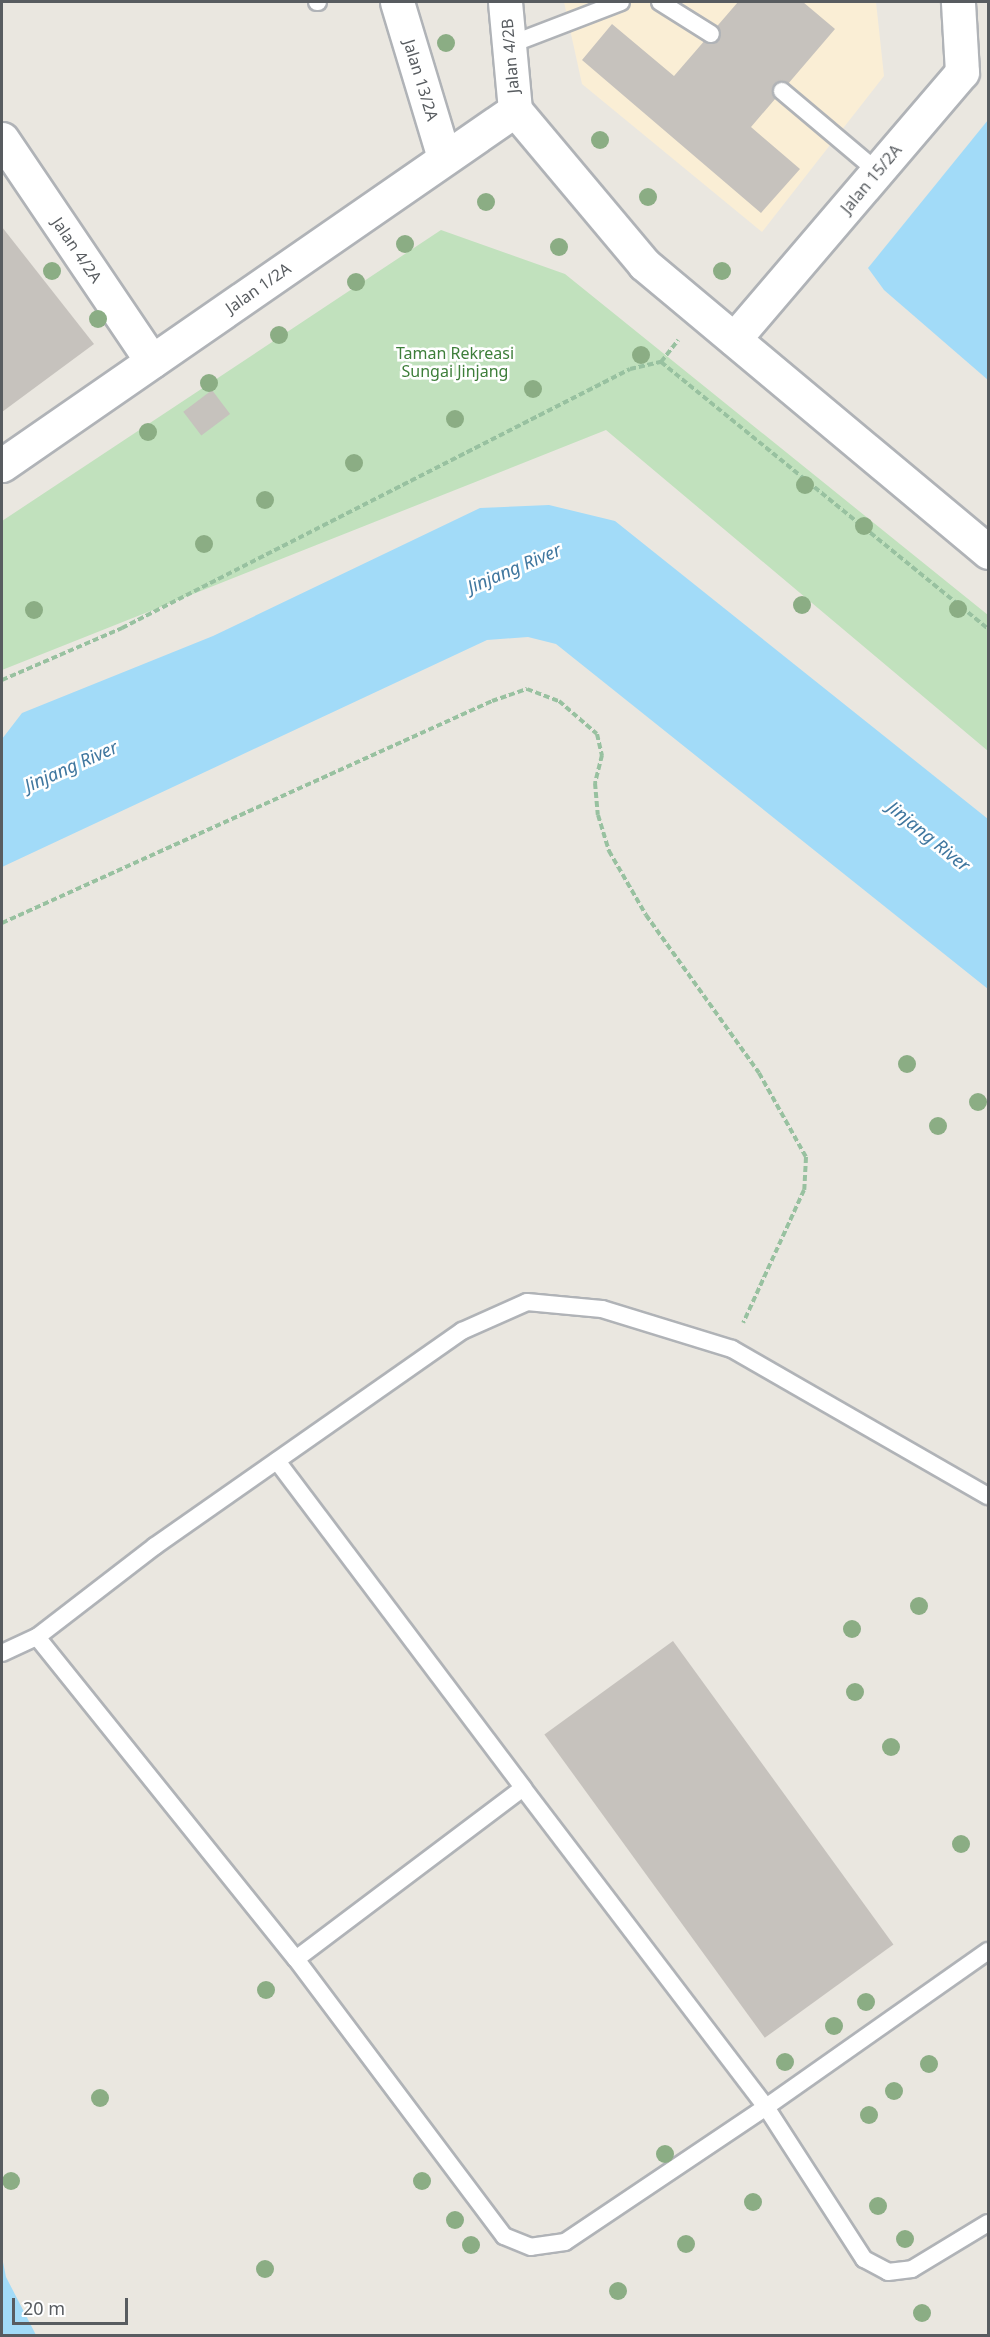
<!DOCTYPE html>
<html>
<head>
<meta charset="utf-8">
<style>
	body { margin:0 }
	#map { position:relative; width:990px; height:2337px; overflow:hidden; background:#eae7e0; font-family:"Noto Sans",sans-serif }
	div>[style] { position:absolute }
	.commercial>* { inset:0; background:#faeed5 }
	.green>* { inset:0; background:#c1e1bd }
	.water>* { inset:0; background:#a2dbf8 }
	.building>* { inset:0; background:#c6c2bd; transform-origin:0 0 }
	.path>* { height:4px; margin-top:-2px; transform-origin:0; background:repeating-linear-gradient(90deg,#98c1a0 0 6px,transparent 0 9px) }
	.roads { filter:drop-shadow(2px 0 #b0b3b7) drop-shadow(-2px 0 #b0b3b7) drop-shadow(0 2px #b0b3b7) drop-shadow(0 -2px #b0b3b7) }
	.service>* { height:16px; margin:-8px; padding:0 8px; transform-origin:8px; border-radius:8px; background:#fff }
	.minor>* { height:33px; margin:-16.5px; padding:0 16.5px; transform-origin:16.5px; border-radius:16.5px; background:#fff }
	.trees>* { width:18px; height:18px; margin:-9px; border-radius:50%; background:#8bad84 }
	span { translate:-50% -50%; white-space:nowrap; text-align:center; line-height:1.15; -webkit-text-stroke:5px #fff; paint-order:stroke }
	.street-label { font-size:16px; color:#585c60 }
	.park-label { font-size:16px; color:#3d7e39 }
	.water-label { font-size:18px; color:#40779f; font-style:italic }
	.frame { position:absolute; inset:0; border:3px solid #585c60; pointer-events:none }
	.scale { position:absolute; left:12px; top:2298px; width:116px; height:27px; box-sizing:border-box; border:3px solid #585c60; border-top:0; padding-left:8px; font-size:18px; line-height:21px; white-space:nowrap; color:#585c60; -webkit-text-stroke:4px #fff; paint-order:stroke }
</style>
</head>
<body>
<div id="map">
	<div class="commercial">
		<div style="clip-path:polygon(564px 2px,876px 2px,884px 76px,762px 232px,582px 84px)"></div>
	</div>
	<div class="green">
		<div style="clip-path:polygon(441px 230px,565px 274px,988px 615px,988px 751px,606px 430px,2px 670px,2px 521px)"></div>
	</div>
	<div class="water">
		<div style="clip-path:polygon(988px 120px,988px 380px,884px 290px,868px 268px)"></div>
		<div style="clip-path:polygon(549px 505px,615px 521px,988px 819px,988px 989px,556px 644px,528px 637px,487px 640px,2px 867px,2px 739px,22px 713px,213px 636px,480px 508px)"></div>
		<div style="clip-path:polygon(2px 2257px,6px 2277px,36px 2335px,2px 2335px)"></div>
	</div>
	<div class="building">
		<div style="clip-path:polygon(738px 2px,803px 2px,835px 29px,751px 127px,800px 169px,761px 213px,582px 60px,612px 24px,674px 76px)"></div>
		<div style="clip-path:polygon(2px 227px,94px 344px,2px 412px)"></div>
		<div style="left:212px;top:390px;width:30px;height:36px;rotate:53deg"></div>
		<div style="left:673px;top:1641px;width:375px;height:159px;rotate:54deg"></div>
	</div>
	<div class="path">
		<div style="left:661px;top:362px;width:422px;rotate:39.2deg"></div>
		<div style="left:2px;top:680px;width:131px;rotate:-23.4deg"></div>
		<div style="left:122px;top:628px;width:570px;rotate:-27.01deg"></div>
		<div style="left:630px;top:369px;width:32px;rotate:-13deg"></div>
		<div style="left:661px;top:362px;width:28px;rotate:-52deg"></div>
		<div style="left:2px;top:923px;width:538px;rotate:-24.37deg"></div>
		<div style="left:492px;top:701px;width:37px;rotate:-19deg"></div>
		<div style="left:527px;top:689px;width:34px;rotate:21deg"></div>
		<div style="left:559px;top:701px;width:50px;rotate:41deg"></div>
		<div style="left:597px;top:734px;width:22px;rotate:77deg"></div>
		<div style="left:602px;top:755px;width:29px;rotate:104deg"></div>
		<div style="left:595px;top:783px;width:32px;rotate:85deg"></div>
		<div style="left:598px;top:815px;width:38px;rotate:73deg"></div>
		<div style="left:609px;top:851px;width:74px;rotate:60deg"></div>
		<div style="left:646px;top:915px;width:194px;rotate:54.4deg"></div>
		<div style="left:759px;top:1073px;width:96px;rotate:60.8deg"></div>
		<div style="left:806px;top:1157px;width:33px;rotate:93deg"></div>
		<div style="left:804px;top:1190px;width:146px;rotate:114.6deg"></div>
	</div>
	<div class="roads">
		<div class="service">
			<div style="left:317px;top:2px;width:1px"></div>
			<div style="left:660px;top:2px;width:60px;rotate:32.1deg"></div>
			<div style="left:509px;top:45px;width:120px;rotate:-21deg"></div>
			<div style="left:782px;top:91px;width:124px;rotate:40.1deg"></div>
			<div style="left:277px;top:1461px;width:409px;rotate:53deg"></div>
			<div style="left:37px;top:1637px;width:413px;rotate:51.2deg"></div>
			<div style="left:2px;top:1653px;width:38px;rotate:-25deg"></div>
			<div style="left:37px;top:1637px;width:149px;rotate:-37.6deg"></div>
			<div style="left:155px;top:1546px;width:375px;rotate:-35deg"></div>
			<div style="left:462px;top:1331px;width:71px;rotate:-24deg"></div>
			<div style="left:527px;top:1302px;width:75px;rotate:5.3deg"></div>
			<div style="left:602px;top:1309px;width:136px;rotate:17.1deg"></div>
			<div style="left:732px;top:1349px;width:295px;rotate:29.9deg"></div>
			<div style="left:988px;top:1951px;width:271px;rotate:144.9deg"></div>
			<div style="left:766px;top:2107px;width:242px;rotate:146.1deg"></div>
			<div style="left:565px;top:2242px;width:34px;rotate:172deg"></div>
			<div style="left:531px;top:2247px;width:29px;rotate:-158deg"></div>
			<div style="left:504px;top:2236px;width:346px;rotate:-126.9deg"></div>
			<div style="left:296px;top:1959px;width:284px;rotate:-37deg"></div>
			<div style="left:523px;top:1788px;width:401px;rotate:52.7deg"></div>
			<div style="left:766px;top:2107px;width:181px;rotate:57.2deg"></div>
			<div style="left:864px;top:2259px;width:27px;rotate:28deg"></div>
			<div style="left:888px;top:2272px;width:24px;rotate:-7deg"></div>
			<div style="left:912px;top:2269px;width:89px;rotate:-31.2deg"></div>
		</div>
		<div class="minor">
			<div style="left:397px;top:2px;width:163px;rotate:73.2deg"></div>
			<div style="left:505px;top:2px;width:108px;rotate:84.7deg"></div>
			<div style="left:515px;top:110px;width:201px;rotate:50deg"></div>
			<div style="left:644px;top:264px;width:449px;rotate:39.9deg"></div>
			<div style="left:2px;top:139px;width:268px;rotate:56deg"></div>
			<div style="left:734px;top:339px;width:351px;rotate:-49.5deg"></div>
			<div style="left:962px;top:72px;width:70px;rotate:-93.3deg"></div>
			<div style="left:2px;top:465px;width:624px;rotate:-34.68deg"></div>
		</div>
	</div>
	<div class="trees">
		<div style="left:446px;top:43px"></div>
		<div style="left:600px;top:140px"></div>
		<div style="left:648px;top:197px"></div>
		<div style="left:486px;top:202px"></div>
		<div style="left:405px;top:244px"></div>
		<div style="left:559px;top:247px"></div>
		<div style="left:52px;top:271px"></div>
		<div style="left:722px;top:271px"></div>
		<div style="left:356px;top:282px"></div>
		<div style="left:98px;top:319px"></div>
		<div style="left:279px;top:335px"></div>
		<div style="left:641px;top:355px"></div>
		<div style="left:209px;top:383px"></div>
		<div style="left:533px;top:389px"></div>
		<div style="left:455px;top:419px"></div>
		<div style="left:148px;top:432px"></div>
		<div style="left:354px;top:463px"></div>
		<div style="left:805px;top:485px"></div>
		<div style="left:265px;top:500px"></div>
		<div style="left:864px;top:526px"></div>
		<div style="left:204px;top:544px"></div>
		<div style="left:802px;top:605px"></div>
		<div style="left:958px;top:609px"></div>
		<div style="left:34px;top:610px"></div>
		<div style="left:907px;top:1064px"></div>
		<div style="left:978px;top:1102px"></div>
		<div style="left:938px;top:1126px"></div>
		<div style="left:919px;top:1606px"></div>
		<div style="left:852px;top:1629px"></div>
		<div style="left:855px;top:1692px"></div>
		<div style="left:891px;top:1747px"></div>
		<div style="left:961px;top:1844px"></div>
		<div style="left:266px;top:1990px"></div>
		<div style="left:866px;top:2002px"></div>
		<div style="left:834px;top:2026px"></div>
		<div style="left:785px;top:2062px"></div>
		<div style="left:929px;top:2064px"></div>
		<div style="left:894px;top:2091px"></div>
		<div style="left:100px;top:2098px"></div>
		<div style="left:869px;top:2115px"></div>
		<div style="left:665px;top:2154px"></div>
		<div style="left:11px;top:2181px"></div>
		<div style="left:422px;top:2181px"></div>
		<div style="left:753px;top:2202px"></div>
		<div style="left:878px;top:2206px"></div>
		<div style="left:455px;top:2220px"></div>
		<div style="left:905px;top:2239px"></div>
		<div style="left:686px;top:2244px"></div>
		<div style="left:471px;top:2245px"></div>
		<div style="left:265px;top:2269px"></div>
		<div style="left:618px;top:2291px"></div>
		<div style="left:922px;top:2313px"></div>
	</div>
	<div class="street-label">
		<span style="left:510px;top:56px;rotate:-95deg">Jalan 4/2B</span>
		<span style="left:421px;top:80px;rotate:73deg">Jalan 13/2A</span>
		<span style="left:871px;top:179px;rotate:-50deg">Jalan 15/2A</span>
		<span style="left:77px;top:250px;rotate:56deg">Jalan 4/2A</span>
		<span style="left:258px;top:288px;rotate:-35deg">Jalan 1/2A</span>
	</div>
	<div class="park-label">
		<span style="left:455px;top:362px">Taman Rekreasi<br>Sungai Jinjang</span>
	</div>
	<div class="water-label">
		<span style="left:514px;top:568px;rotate:-23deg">Jinjang River</span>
		<span style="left:71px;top:766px;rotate:-24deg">Jinjang River</span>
		<span style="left:929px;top:836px;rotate:39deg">Jinjang River</span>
	</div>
	<div class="frame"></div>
	<div class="scale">20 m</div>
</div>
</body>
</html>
